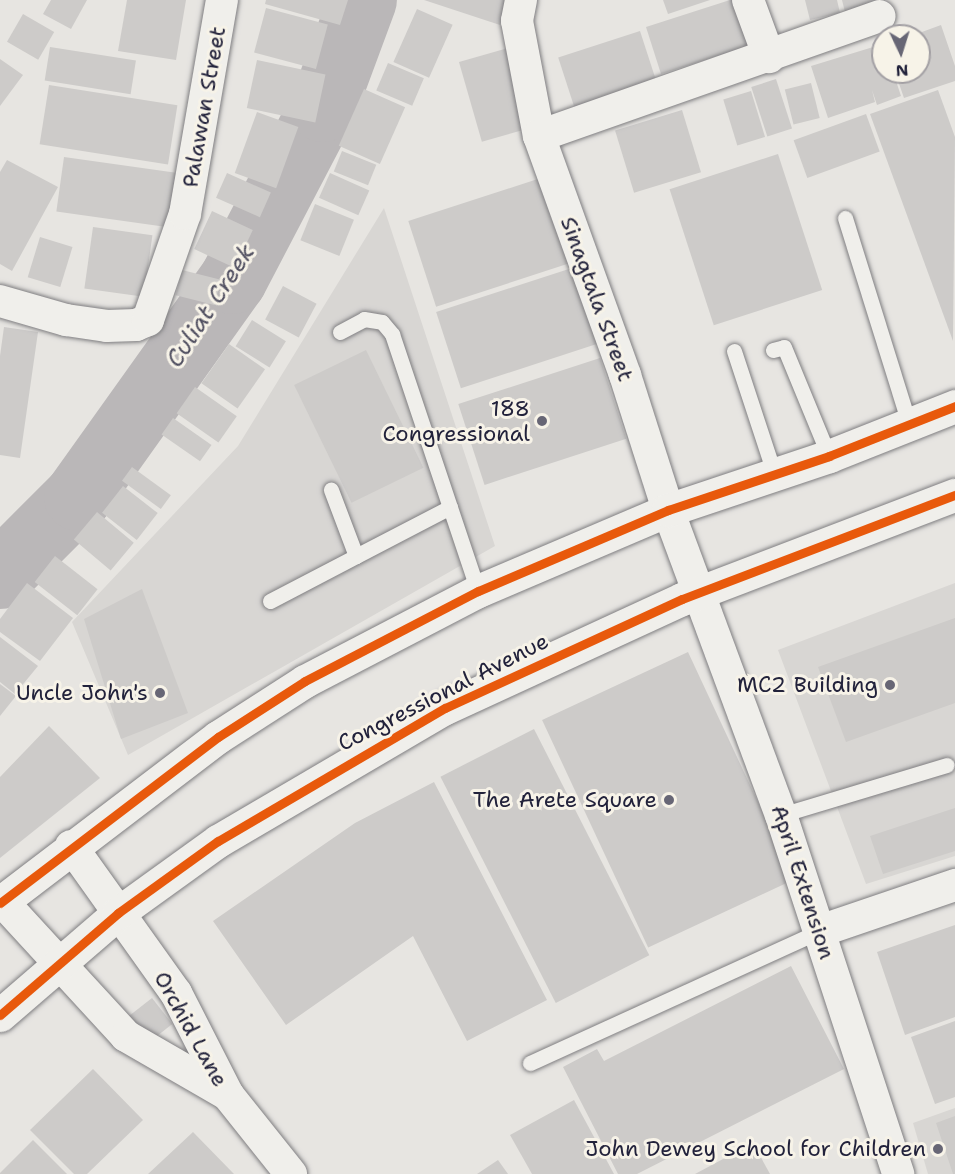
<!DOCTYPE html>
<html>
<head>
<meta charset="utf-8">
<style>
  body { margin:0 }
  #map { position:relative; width:955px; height:1174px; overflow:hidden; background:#e7e5e1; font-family:"Shantell Sans",sans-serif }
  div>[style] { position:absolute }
  .built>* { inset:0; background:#d8d6d3 }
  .river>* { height:68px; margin:-34px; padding:0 34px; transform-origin:34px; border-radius:34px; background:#bab7b8 }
  .building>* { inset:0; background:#cdcbc9; transform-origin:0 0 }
  .roads { filter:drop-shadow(0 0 2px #7f7e81) drop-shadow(0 0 2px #7f7e81) }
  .service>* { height:15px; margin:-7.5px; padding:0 7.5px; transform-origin:7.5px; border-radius:7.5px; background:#f0efeb }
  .minor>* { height:32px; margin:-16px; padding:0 16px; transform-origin:16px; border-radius:16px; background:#f0efeb }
  .secondary>* { height:33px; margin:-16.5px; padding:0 16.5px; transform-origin:16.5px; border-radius:16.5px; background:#f0efeb }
  .cycleway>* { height:9px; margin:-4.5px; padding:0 4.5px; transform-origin:4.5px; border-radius:4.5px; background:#e8590c }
  .dots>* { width:16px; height:16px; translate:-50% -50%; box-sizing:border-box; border:3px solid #f7f3e8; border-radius:50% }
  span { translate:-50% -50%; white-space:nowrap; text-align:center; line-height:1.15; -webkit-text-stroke:6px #f7f3e8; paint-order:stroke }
  .street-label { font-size:22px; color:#22223b }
  .poi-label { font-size:22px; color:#22223b }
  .right { translate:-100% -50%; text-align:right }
  .water-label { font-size:24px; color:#504f60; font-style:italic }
  .north { position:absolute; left:871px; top:24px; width:60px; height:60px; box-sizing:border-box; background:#f7f3e8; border:2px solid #a29fa3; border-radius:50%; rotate:176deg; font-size:16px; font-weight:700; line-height:24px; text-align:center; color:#22223b }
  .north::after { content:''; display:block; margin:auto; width:21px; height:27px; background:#676675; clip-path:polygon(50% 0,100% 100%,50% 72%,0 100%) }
</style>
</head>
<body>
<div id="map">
  <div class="built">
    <i style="clip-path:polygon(384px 208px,495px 546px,128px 755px,72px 622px,238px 446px)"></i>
    <i style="clip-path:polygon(955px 583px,955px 856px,866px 884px,778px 650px)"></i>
    <i style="clip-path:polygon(955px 1108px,955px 1174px,928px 1174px,913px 1123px)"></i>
  </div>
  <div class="river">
    <i style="left:0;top:575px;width:110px;rotate:-45deg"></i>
    <i style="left:78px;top:497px;width:267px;rotate:-54.5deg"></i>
    <i style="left:233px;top:280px;width:194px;rotate:-62.4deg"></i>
    <i style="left:323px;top:108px;width:115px;rotate:-69.7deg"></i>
  </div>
  <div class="building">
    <i style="clip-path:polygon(51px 0,87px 0,71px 29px,43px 14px)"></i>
    <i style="clip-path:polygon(127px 0,186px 0,176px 60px,118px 51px)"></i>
    <i style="clip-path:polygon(266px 0,348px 0,340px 25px,265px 4px)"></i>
    <i style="clip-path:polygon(424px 0,507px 0,500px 25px)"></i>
    <i style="clip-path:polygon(663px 0,710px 0,668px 14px)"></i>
    <i style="clip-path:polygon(730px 0,744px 0,758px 43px,661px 74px,646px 27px)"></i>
    <i style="clip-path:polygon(805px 0,837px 0,840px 13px,810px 20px)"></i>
    <i style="clip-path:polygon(842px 0,879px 0,880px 4px,845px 12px)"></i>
    <i style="left:266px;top:8px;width:64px;height:46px;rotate:15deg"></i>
    <i style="left:417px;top:9px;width:39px;height:58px;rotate:24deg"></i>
    <i style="left:23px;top:14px;width:36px;height:32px;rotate:30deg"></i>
    <i style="clip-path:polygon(941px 25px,955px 66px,955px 81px,904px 98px,895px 72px,919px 72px,919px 36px,911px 36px)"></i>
    <i style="left:640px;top:31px;width:52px;height:86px;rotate:72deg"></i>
    <i style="clip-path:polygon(883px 44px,883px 72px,893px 72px,901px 96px,877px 105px,872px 90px,875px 102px,828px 118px,811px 66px)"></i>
    <i style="left:50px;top:47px;width:87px;height:34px;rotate:9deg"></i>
    <i style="left:508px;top:48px;width:83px;height:51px;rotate:74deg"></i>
    <i style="clip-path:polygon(0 59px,23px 75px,0 106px)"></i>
    <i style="left:257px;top:60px;width:70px;height:49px;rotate:12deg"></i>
    <i style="left:388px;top:63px;width:39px;height:30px;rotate:23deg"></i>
    <i style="left:776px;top:79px;width:52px;height:26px;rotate:72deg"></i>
    <i style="left:811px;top:83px;width:36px;height:27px;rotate:76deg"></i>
    <i style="left:49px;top:85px;width:130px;height:60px;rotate:9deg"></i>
    <i style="left:364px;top:89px;width:45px;height:62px;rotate:24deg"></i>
    <i style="clip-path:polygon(938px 90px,955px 137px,953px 341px,870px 114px)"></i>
    <i style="left:751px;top:91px;width:48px;height:29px;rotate:73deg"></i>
    <i style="left:682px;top:110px;width:65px;height:70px;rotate:73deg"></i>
    <i style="left:257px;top:112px;width:44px;height:65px;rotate:20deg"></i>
    <i style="left:866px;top:114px;width:40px;height:77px;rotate:70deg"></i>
    <i style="left:342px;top:151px;width:37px;height:22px;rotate:22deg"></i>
    <i style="left:778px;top:154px;width:143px;height:114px;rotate:72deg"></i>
    <i style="left:64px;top:157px;width:113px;height:55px;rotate:8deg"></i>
    <i style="clip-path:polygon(7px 160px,58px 187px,12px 271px,0 264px,0 172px)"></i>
    <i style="left:227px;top:173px;width:48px;height:27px;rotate:24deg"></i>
    <i style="left:330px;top:173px;width:43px;height:27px;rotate:24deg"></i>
    <i style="left:550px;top:175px;width:90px;height:149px;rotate:72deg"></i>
    <i style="left:315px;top:204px;width:42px;height:39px;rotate:22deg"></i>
    <i style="left:212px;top:211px;width:45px;height:42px;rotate:25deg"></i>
    <i style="left:93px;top:227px;width:60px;height:62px;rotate:8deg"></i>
    <i style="left:40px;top:237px;width:34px;height:42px;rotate:17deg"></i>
    <i style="left:575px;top:267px;width:80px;height:146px;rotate:72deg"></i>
    <i style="left:182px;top:270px;width:40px;height:26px;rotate:14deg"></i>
    <i style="left:283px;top:286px;width:38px;height:38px;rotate:28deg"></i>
    <i style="left:252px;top:320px;width:40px;height:31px;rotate:32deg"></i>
    <i style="clip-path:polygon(4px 327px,38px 332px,20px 458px,0 455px,0 356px)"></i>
    <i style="left:229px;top:344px;width:44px;height:48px;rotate:35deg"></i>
    <i style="left:366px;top:350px;width:131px;height:80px;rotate:64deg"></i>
    <i style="left:600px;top:358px;width:85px;height:149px;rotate:72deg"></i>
    <i style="left:195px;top:387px;width:51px;height:32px;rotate:35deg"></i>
    <i style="left:173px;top:418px;width:47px;height:20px;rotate:35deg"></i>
    <i style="left:132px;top:467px;width:48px;height:17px;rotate:36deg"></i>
    <i style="left:123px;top:486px;width:44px;height:34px;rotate:38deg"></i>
    <i style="left:97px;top:512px;width:48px;height:36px;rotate:40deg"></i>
    <i style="left:55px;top:556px;width:54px;height:33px;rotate:38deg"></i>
    <i style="clip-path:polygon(27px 583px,73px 618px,40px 661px,0 632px,0 619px)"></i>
    <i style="clip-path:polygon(142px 589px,188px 713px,121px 739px,84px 619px)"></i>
    <i style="clip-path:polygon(955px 618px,955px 703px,846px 742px,818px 667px)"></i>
    <i style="clip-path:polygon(0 637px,38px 666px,15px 694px,0 682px)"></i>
    <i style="left:688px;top:652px;width:251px;height:161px;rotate:65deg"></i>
    <i style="clip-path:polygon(0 684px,16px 696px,0 716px)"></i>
    <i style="clip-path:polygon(49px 726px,100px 778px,0 858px,0 777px)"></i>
    <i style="left:534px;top:729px;width:254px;height:105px;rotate:63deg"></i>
    <i style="clip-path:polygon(434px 782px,547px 1000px,467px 1041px,413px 936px,286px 1025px,213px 921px,355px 823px)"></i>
    <i style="clip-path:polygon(955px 808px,955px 851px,883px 874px,870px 836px)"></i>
    <i style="clip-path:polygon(955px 925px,955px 1017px,905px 1035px,877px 952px)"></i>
    <i style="clip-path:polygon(791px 966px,844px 1069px,637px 1174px,618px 1174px,563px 1067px,597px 1049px,604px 1061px)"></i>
    <i style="left:152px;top:998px;width:33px;height:30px;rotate:52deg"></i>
    <i style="clip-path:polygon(955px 1021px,955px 1097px,935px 1104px,911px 1037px)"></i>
    <i style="clip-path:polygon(93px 1069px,143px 1120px,87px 1174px,74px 1174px,30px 1130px)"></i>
    <i style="clip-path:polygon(574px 1100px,614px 1174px,532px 1174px,510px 1135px)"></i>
    <i style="clip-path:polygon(955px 1116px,955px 1174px,953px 1174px,936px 1123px)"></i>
    <i style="clip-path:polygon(193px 1132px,234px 1174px,148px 1174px)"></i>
    <i style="clip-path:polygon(33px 1140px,67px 1174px,0 1174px,0 1173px)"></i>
    <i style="clip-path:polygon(753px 1143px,770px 1174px,695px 1174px)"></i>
    <i style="clip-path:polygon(498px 1160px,508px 1174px,477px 1174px)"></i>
  </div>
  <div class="roads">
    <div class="service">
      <i style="left:845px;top:218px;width:215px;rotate:72.7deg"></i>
      <i style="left:340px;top:332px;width:27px;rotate:-28deg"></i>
      <i style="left:364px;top:319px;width:18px;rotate:9deg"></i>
      <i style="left:382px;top:322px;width:16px;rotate:50deg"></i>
      <i style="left:392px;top:334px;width:271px;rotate:71.5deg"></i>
      <i style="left:773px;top:350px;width:11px;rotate:-15deg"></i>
      <i style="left:784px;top:347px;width:118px;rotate:67.6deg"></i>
      <i style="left:734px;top:351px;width:128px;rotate:71.8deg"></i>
      <i style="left:356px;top:556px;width:106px;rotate:-27.5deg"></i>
      <i style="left:270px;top:601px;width:97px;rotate:-27.6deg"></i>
      <i style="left:356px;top:556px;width:71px;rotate:-110.7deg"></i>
      <i style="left:781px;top:815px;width:173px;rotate:-16.8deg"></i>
      <i style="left:530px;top:1063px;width:319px;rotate:-24.5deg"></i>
    </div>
    <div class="minor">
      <i style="left:521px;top:0;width:21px;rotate:101deg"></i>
      <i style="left:517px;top:21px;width:117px;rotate:79.2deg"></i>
      <i style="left:539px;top:136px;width:254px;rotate:70.2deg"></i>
      <i style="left:625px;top:375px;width:142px;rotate:72.3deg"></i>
      <i style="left:668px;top:510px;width:325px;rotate:69.7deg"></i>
      <i style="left:781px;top:815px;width:378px;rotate:71.9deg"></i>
      <i style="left:748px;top:0;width:61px;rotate:69.8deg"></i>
      <i style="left:539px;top:136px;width:361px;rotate:-19.4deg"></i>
      <i style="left:0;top:301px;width:69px;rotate:16.1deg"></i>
      <i style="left:66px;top:320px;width:41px;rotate:8.3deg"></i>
      <i style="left:107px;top:326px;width:29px;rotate:-2deg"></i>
      <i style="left:136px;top:325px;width:13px;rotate:-23deg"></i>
      <i style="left:148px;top:320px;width:112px;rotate:-70.8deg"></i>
      <i style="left:185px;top:214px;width:217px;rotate:-80.2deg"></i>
      <i style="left:71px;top:846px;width:181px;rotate:54.5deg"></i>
      <i style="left:176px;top:993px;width:114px;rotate:63deg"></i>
      <i style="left:228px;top:1095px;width:101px;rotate:51.4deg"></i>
      <i style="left:2px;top:901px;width:183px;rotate:47.4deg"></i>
      <i style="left:126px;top:1036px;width:118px;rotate:30deg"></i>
      <i style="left:820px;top:931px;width:143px;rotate:-18.8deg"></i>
    </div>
    <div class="secondary">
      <i style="left:0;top:903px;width:274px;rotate:-37.3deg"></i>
      <i style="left:218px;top:737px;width:103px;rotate:-32.8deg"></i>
      <i style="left:305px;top:681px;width:195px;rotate:-27.5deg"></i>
      <i style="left:478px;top:591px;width:207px;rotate:-23.1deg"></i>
      <i style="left:668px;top:510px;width:170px;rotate:-18.5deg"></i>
      <i style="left:829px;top:456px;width:136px;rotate:-21.6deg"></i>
      <i style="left:0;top:1015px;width:156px;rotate:-40.8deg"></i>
      <i style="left:118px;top:913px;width:123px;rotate:-35.8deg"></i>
      <i style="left:218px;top:841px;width:263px;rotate:-30.4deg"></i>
      <i style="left:445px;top:708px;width:261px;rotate:-24.7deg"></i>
      <i style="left:682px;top:599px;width:292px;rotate:-20.9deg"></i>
    </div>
  </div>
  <div class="cycleway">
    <i style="left:0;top:903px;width:274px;rotate:-37.3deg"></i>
    <i style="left:218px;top:737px;width:103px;rotate:-32.8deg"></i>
    <i style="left:305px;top:681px;width:195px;rotate:-27.5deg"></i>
    <i style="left:478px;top:591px;width:207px;rotate:-23.1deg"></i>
    <i style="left:668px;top:510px;width:170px;rotate:-18.5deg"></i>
    <i style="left:829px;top:456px;width:136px;rotate:-21.6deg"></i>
    <i style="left:0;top:1015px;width:156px;rotate:-40.8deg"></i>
    <i style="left:118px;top:913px;width:123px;rotate:-35.8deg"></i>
    <i style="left:218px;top:841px;width:263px;rotate:-30.4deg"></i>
    <i style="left:445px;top:708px;width:261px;rotate:-24.7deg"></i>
    <i style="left:682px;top:599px;width:292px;rotate:-20.9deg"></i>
  </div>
  <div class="dots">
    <i style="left:542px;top:421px;background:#676675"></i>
    <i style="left:890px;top:685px;background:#676675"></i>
    <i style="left:160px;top:693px;background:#676675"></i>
    <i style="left:669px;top:800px;background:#676675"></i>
    <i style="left:938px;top:1149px;background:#676675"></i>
  </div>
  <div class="street-label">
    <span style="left:204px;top:107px;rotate:-80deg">Palawan Street</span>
    <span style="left:597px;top:299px;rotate:70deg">Sinagtala Street</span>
    <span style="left:443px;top:692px;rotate:-27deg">Congressional Avenue</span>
    <span style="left:803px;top:882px;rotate:72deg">April Extension</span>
    <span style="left:191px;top:1029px;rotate:61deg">Orchid Lane</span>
  </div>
  <div class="poi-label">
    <span class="right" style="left:530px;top:421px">188<br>Congressional</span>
    <span class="right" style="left:878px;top:685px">MC2 Building</span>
    <span class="right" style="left:148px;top:693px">Uncle John's</span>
    <span class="right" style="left:657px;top:800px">The Arete Square</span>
    <span class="right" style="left:926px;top:1149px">John Dewey School for Children</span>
  </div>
  <div class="water-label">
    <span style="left:211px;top:306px;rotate:-57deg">Culiat Creek</span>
  </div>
  <div class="north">N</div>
</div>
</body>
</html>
